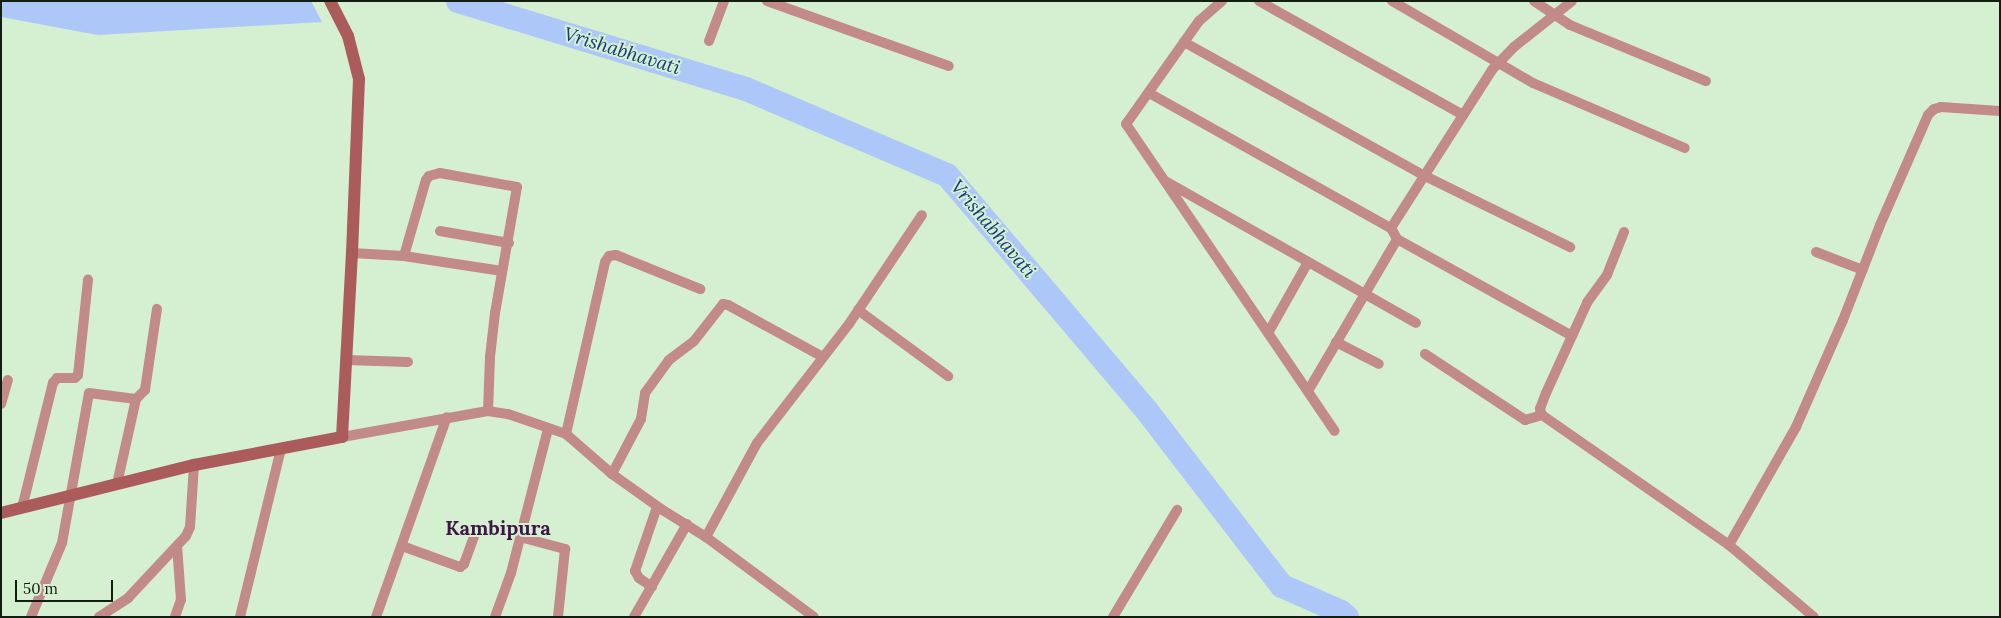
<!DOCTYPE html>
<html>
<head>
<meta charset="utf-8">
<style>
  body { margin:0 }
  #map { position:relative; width:2001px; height:618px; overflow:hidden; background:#d5f0d0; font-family:Lora,serif }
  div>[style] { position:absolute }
  .water>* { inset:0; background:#adc8f8 }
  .river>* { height:24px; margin:-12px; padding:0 12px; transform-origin:12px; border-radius:12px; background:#adc8f8 }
  .street>* { height:10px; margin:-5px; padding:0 5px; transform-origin:5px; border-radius:5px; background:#c28a88 }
  .secondary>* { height:12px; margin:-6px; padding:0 6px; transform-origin:6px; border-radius:6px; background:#ab5b5a }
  span { translate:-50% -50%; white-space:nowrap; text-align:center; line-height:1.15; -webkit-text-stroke:4px #d5f0d0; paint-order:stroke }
  .water-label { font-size:19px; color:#153a7e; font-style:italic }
  .quarter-label { font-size:20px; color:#401548; font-weight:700 }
  .frame { position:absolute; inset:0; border:2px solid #131d12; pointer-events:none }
  .scale { position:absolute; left:15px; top:580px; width:98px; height:22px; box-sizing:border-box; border:2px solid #131d12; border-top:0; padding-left:6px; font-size:15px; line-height:18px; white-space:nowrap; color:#131d12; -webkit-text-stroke:4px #d5f0d0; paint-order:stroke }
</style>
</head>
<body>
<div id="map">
  <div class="water">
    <i style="clip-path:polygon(1px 1px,311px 1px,322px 22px,98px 35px,1px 17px)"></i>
  </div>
  <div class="river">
    <i style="left:458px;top:1px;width:301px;rotate:17deg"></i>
    <i style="left:746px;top:89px;width:219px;rotate:23.2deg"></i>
    <i style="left:947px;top:175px;width:309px;rotate:49.7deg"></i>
    <i style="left:1147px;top:411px;width:221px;rotate:52.4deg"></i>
    <i style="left:1282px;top:586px;width:64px;rotate:23.8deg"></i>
    <i style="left:1341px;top:612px;width:8px;rotate:40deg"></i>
  </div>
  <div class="street">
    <i style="left:767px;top:1px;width:193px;rotate:19.7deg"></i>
    <i style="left:1222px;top:1px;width:30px;rotate:139deg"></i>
    <i style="left:1199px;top:21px;width:126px;rotate:125.3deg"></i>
    <i style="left:1126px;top:124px;width:371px;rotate:55.8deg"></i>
    <i style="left:1259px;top:1px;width:234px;rotate:29.2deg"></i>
    <i style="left:1392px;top:1px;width:163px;rotate:30.2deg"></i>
    <i style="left:1533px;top:83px;width:165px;rotate:23.2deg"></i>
    <i style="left:1534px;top:1px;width:43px;rotate:33.7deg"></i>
    <i style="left:1570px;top:25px;width:147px;rotate:22.4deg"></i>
    <i style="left:1572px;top:1px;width:74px;rotate:141.6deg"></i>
    <i style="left:1514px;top:47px;width:32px;rotate:134deg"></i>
    <i style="left:1492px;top:70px;width:188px;rotate:122.6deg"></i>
    <i style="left:1391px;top:228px;width:13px;rotate:61deg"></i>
    <i style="left:1397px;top:239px;width:200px;rotate:29deg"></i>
    <i style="left:709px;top:41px;width:43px;rotate:-69.4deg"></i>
    <i style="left:1184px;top:42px;width:274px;rotate:29.1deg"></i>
    <i style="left:1423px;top:175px;width:164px;rotate:26.1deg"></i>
    <i style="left:1149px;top:93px;width:277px;rotate:29.2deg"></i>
    <i style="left:1167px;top:182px;width:286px;rotate:29.5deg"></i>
    <i style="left:440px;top:231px;width:70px;rotate:9.9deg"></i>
    <i style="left:1624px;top:232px;width:46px;rotate:111.6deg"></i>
    <i style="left:1607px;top:275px;width:34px;rotate:126deg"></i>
    <i style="left:1587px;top:303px;width:99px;rotate:114.5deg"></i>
    <i style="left:1546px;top:393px;width:17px;rotate:111deg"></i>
    <i style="left:1540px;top:409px;width:6px;rotate:72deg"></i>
    <i style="left:1542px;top:415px;width:228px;rotate:34.8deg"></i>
    <i style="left:1729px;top:545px;width:111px;rotate:40.3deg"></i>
    <i style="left:1816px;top:252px;width:50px;rotate:21deg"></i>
    <i style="left:352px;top:253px;width:52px;rotate:3.3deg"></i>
    <i style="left:404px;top:256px;width:99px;rotate:8.7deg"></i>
    <i style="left:404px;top:256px;width:79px;rotate:-73.9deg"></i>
    <i style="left:426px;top:180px;width:5px;rotate:-53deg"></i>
    <i style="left:429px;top:176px;width:11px;rotate:-15deg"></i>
    <i style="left:440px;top:173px;width:78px;rotate:10.3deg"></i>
    <i style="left:517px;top:187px;width:128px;rotate:99.9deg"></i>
    <i style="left:495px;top:313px;width:44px;rotate:96.5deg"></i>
    <i style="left:490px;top:357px;width:54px;rotate:92.1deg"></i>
    <i style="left:858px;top:310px;width:112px;rotate:36.3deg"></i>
    <i style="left:1268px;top:333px;width:81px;rotate:-60.6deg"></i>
    <i style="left:1336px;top:342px;width:48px;rotate:27.1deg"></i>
    <i style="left:1425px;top:354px;width:120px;rotate:33.4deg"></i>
    <i style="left:1525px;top:420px;width:18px;rotate:-16deg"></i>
    <i style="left:346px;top:360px;width:62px;rotate:1.8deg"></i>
    <i style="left:1308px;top:391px;width:176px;rotate:-59.6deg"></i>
    <i style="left:136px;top:399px;width:13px;rotate:-45deg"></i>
    <i style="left:145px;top:390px;width:82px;rotate:-81.6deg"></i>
    <i style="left:1px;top:404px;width:25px;rotate:-74deg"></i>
    <i style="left:566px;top:434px;width:176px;rotate:-77.2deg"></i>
    <i style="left:605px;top:262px;width:7px;rotate:-56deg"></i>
    <i style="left:609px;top:256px;width:7px;rotate:-8deg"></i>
    <i style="left:616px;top:255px;width:91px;rotate:22deg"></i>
    <i style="left:342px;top:437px;width:148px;rotate:-10.1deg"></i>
    <i style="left:488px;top:411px;width:20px;rotate:9deg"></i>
    <i style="left:508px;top:414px;width:61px;rotate:19deg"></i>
    <i style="left:566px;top:434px;width:61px;rotate:41deg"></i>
    <i style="left:612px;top:474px;width:60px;rotate:35.5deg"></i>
    <i style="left:661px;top:509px;width:53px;rotate:31.9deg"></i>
    <i style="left:706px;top:537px;width:134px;rotate:36.5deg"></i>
    <i style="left:612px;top:474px;width:62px;rotate:-62.2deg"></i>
    <i style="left:641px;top:419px;width:26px;rotate:-81deg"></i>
    <i style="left:645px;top:393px;width:41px;rotate:-54deg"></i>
    <i style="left:669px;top:360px;width:31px;rotate:-37deg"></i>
    <i style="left:694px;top:341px;width:47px;rotate:-51.9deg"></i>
    <i style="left:723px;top:304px;width:5px;rotate:11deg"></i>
    <i style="left:728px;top:305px;width:108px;rotate:28.7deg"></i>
    <i style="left:22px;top:508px;width:129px;rotate:-76.1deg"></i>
    <i style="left:53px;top:383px;width:6px;rotate:-51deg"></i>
    <i style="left:57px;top:378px;width:18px"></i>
    <i style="left:75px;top:378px;width:4px;rotate:-45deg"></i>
    <i style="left:78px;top:375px;width:96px;rotate:-84deg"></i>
    <i style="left:520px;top:537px;width:47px;rotate:14.9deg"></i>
    <i style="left:565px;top:549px;width:68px;rotate:95.9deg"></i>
    <i style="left:706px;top:537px;width:107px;rotate:-61.5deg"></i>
    <i style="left:757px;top:443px;width:150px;rotate:-52.3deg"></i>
    <i style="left:849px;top:324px;width:131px;rotate:-56.2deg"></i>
    <i style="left:1729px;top:545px;width:136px;rotate:-60.4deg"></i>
    <i style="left:1796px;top:427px;width:117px;rotate:-66.3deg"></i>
    <i style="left:1843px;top:320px;width:102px;rotate:-68.7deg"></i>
    <i style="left:1880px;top:225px;width:120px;rotate:-66.4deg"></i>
    <i style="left:1928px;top:115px;width:8px;rotate:-45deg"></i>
    <i style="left:1934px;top:109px;width:7px;rotate:-16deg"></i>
    <i style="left:1941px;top:107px;width:59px;rotate:3.9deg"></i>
    <i style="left:402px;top:546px;width:62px;rotate:19.9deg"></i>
    <i style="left:460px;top:567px;width:5px;rotate:-37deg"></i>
    <i style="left:464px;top:564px;width:29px;rotate:-70deg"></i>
    <i style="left:652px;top:587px;width:16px;rotate:-145deg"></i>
    <i style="left:639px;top:578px;width:8px;rotate:-120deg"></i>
    <i style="left:635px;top:571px;width:68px;rotate:-71deg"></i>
    <i style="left:31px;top:617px;width:80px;rotate:-67.3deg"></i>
    <i style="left:62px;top:543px;width:152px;rotate:-79.8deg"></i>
    <i style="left:89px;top:393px;width:47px;rotate:7.3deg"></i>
    <i style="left:136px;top:399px;width:87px;rotate:102.6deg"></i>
    <i style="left:99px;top:617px;width:35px;rotate:-33deg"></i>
    <i style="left:128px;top:598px;width:85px;rotate:-46.9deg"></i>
    <i style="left:186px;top:536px;width:10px;rotate:-66deg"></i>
    <i style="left:190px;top:527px;width:62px;rotate:-86.3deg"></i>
    <i style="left:175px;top:617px;width:18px;rotate:-71deg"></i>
    <i style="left:181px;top:600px;width:54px;rotate:-94.2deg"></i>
    <i style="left:240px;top:617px;width:173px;rotate:-76.3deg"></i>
    <i style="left:376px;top:617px;width:212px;rotate:-70.5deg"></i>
    <i style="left:495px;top:617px;width:47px;rotate:-70deg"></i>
    <i style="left:511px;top:573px;width:149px;rotate:-75.6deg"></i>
    <i style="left:634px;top:617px;width:107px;rotate:-60.3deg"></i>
    <i style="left:1113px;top:617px;width:125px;rotate:-59.1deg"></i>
  </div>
  <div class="secondary">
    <i style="left:1px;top:513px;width:199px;rotate:-14deg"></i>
    <i style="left:194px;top:465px;width:151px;rotate:-10.7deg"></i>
    <i style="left:342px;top:437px;width:184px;rotate:-86.9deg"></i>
    <i style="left:352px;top:253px;width:174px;rotate:-87.7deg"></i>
    <i style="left:359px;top:79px;width:44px;rotate:-104.3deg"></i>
    <i style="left:348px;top:36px;width:39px;rotate:-117deg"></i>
  </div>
  <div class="water-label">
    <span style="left:622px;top:51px;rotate:17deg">Vrishabhavati</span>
    <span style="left:993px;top:229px;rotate:50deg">Vrishabhavati</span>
  </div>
  <div class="quarter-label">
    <span style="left:498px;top:527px">Kambipura</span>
  </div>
  <div class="frame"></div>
  <div class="scale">50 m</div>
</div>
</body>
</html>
